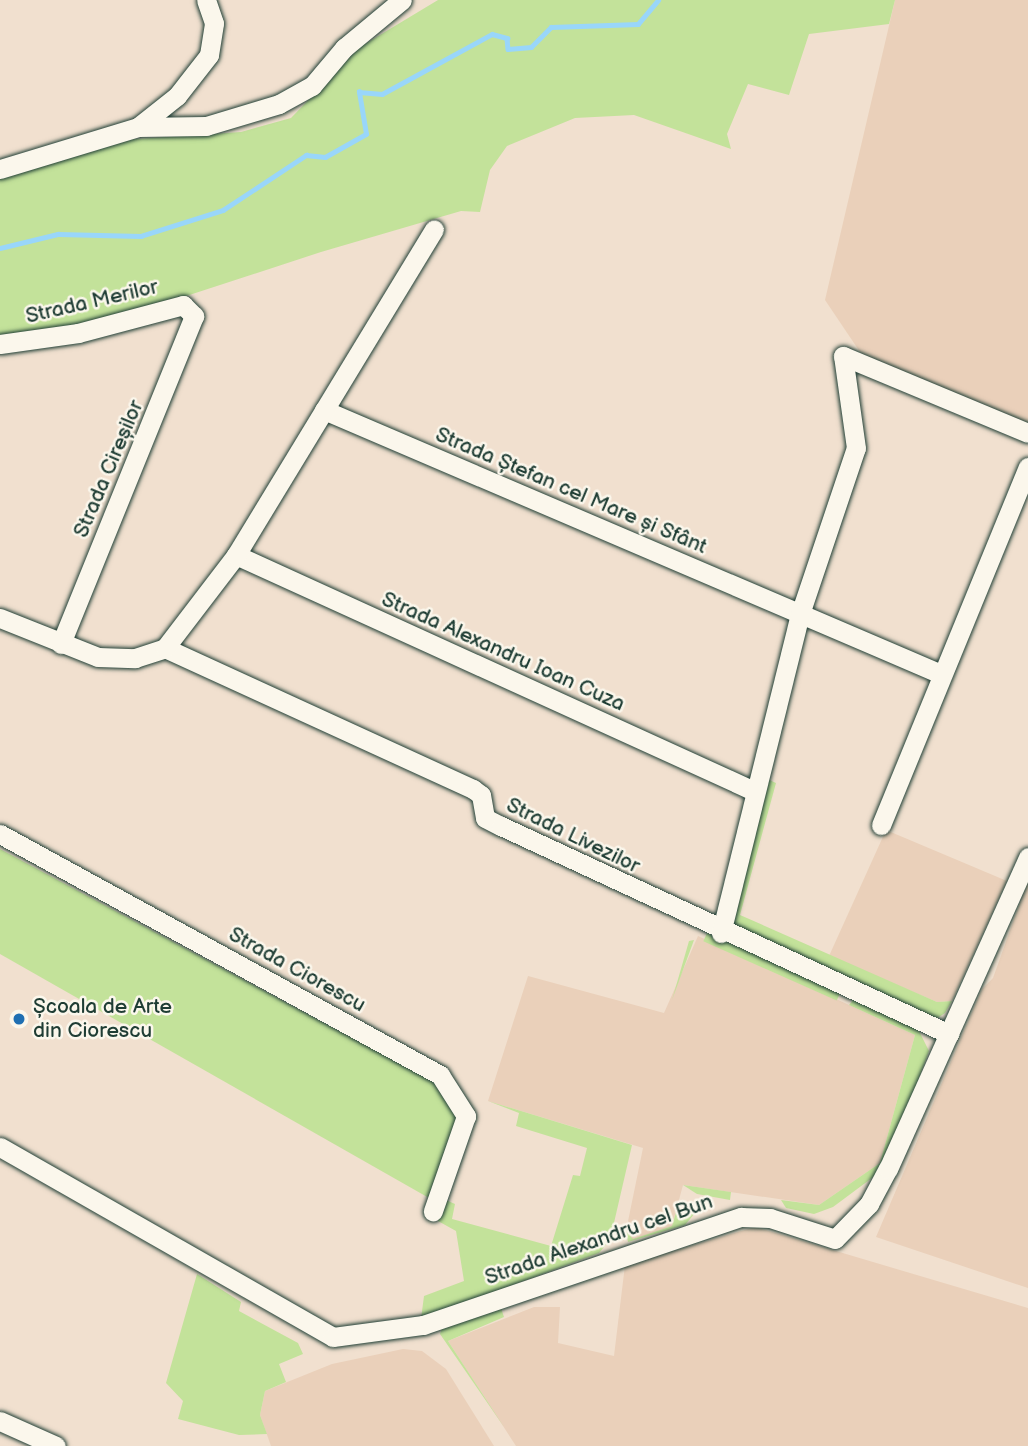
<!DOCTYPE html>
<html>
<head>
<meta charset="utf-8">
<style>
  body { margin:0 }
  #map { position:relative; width:1028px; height:1446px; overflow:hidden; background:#f1e0cf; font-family:"Balsamiq Sans",sans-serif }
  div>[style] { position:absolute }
  .built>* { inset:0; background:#ead0ba }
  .green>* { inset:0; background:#c3e29a; transform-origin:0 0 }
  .stream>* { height:4.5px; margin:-2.25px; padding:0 2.25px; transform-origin:2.25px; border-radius:2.25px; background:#99d6fa }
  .roads { filter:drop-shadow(0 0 2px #1f3d34) drop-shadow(0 0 2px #1f3d34) }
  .minor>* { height:19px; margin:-9.5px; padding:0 9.5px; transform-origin:9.5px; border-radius:9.5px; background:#fbf7ec }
  .dots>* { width:19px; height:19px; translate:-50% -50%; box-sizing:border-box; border:4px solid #fbf7ec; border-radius:50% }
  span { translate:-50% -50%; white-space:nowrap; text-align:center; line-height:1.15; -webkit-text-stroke:5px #fbf7ec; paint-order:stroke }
  .street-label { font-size:21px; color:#1f3d34 }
  .poi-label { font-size:21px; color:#1f3d34 }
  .left { translate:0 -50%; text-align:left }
</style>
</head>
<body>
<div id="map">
  <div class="built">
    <i style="clip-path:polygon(895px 0,1028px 0,1028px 426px,862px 355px,825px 300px)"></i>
    <i style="clip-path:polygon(886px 830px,1007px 881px,952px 1001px,937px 1002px,829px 956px)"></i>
    <i style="clip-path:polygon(1028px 880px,1028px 1288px,876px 1237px,982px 989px,993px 978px)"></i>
    <i style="clip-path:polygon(698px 936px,915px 1035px,880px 1163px,819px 1205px,683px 1185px,672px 1226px,633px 1240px,626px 1231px,643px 1148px,488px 1101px,528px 976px,664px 1013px)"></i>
    <i style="clip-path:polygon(755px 1227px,1028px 1308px,1028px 1446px,516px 1446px,448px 1341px,534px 1307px,560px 1307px,558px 1343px,614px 1356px,625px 1265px)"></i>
    <i style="clip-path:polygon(403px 1349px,422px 1351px,446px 1369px,494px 1446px,271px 1446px,260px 1415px,265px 1391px,332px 1364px)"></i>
  </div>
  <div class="green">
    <i style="clip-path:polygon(438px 0,895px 0,889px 24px,809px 34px,789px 95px,748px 84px,727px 134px,731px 149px,634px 115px,575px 118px,507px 146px,490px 170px,480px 212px,461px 211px,321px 252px,125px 316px,0 339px,0 177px,122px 140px,241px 132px,291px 118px,360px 47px)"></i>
    <i style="clip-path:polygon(763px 777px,776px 783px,740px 915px,937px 1002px,952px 1001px,945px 1013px,936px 1019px,741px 937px,732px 919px)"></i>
    <i style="clip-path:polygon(0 849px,445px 1088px,461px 1116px,429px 1198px,0 954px)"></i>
    <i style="left:707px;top:933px;width:146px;height:9px;rotate:24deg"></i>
    <i style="clip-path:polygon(694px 940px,672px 1000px,689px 941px)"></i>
    <i style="clip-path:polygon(854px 999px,916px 1025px,929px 1051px,890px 1157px,876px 1175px,833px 1207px,814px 1214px,786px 1208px,781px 1200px,819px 1205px,880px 1163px,915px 1035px,849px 1005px)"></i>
    <i style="clip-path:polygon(488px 1101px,632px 1145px,610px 1240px,599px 1253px,421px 1319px,424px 1296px,464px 1281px,456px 1231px,438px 1221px,446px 1200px,455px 1204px,452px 1219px,551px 1246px,573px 1175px,580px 1176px,587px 1148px,516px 1126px,519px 1113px)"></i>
    <i style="clip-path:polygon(683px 1185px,731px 1192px,730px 1200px,697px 1194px)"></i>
    <i style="clip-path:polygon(679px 1202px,695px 1213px,685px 1225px,628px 1242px,626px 1231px,633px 1239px,672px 1226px)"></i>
    <i style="clip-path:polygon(197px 1274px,241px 1302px,239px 1311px,298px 1343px,303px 1354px,279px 1364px,286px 1382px,265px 1391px,260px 1415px,267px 1434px,239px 1435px,178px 1419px,183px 1401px,166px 1383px)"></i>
    <i style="clip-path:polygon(500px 1305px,504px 1317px,448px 1341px,504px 1427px,440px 1334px,443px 1325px)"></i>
  </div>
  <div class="stream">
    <i style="left:0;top:248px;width:60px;rotate:-13.6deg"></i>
    <i style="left:58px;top:234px;width:83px;rotate:1.4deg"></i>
    <i style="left:141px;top:236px;width:86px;rotate:-17.6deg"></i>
    <i style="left:223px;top:210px;width:100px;rotate:-33.5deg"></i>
    <i style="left:306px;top:155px;width:19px;rotate:6deg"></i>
    <i style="left:325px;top:157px;width:47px;rotate:-29.3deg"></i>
    <i style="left:366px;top:134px;width:43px;rotate:-99.5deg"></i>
    <i style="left:359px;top:92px;width:23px;rotate:5deg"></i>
    <i style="left:382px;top:94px;width:125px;rotate:-28.6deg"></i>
    <i style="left:492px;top:34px;width:16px;rotate:15deg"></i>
    <i style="left:507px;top:38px;width:11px;rotate:85deg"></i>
    <i style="left:508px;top:49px;width:23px;rotate:-5deg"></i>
    <i style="left:531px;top:47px;width:28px;rotate:-45deg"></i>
    <i style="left:551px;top:27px;width:87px;rotate:-2deg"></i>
    <i style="left:638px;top:24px;width:31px;rotate:-50deg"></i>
  </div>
  <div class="roads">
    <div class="minor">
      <i style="left:138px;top:127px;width:50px;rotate:-38.5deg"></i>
      <i style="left:177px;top:96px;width:52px;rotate:-52deg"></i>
      <i style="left:209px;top:55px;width:32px;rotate:-81deg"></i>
      <i style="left:214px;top:23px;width:24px;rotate:-109deg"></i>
      <i style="left:0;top:169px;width:144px;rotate:-16.9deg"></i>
      <i style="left:138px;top:127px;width:68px;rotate:-0.8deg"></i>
      <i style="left:206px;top:126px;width:76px;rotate:-16.8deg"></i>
      <i style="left:279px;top:104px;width:38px;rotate:-29deg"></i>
      <i style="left:312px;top:86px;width:50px;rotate:-49.9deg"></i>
      <i style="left:344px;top:48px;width:75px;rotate:-39.6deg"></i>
      <i style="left:0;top:344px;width:79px;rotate:-8deg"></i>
      <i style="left:78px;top:333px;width:109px;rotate:-14.9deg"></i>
      <i style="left:183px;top:305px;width:16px;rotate:45deg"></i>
      <i style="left:194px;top:316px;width:354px;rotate:112.1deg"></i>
      <i style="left:843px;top:356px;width:200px;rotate:22.6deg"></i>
      <i style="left:324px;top:410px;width:671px;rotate:23.16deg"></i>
      <i style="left:236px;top:555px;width:567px;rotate:24.49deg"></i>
      <i style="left:0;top:618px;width:105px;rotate:21.7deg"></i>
      <i style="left:98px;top:657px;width:37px;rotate:2deg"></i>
      <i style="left:135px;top:658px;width:32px;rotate:-18deg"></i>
      <i style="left:165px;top:648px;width:339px;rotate:24.6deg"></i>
      <i style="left:473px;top:789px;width:10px;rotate:37deg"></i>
      <i style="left:481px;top:795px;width:23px;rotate:80deg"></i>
      <i style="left:485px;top:818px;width:18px;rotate:27deg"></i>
      <i style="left:501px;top:826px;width:494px;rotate:24.9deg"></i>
      <i style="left:165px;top:648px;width:117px;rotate:-52.6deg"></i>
      <i style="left:236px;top:555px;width:381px;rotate:-58.7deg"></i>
      <i style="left:881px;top:825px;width:387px;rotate:-67.7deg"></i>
      <i style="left:0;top:834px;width:502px;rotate:28.71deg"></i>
      <i style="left:440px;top:1075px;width:49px;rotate:57.6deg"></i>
      <i style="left:466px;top:1116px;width:101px;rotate:109.2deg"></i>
      <i style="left:721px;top:933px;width:329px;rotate:-76.1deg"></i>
      <i style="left:800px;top:614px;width:175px;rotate:-71.4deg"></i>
      <i style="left:856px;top:448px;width:93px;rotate:-98deg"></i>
      <i style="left:0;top:1147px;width:383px;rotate:29.7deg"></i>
      <i style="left:333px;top:1337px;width:91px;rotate:-7.6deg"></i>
      <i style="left:423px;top:1325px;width:336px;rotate:-18.8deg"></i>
      <i style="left:741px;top:1217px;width:29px;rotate:2deg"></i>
      <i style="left:770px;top:1218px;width:68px;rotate:17.9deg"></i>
      <i style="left:835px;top:1239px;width:49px;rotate:-45.8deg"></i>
      <i style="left:869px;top:1204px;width:40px;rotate:-62deg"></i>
      <i style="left:888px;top:1169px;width:342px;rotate:-65.8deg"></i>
      <i style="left:0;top:1421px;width:61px;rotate:24.1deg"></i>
    </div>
  </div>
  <div class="dots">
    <i style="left:19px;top:1019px;background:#1f6fb2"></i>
  </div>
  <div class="street-label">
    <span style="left:92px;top:302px;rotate:-13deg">Strada Merilor</span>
    <span style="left:109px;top:469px;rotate:-67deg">Strada Cireșilor</span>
    <span style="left:571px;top:491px;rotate:23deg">Strada Ștefan cel Mare și Sfânt</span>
    <span style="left:503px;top:652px;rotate:24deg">Strada Alexandru Ioan Cuza</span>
    <span style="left:573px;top:836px;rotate:26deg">Strada Livezilor</span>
    <span style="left:297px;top:970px;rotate:29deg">Strada Ciorescu</span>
    <span style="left:599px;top:1240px;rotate:-19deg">Strada Alexandru cel Bun</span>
  </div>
  <div class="poi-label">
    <span class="left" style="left:33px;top:1019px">Școala de Arte<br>din Ciorescu</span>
  </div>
</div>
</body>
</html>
